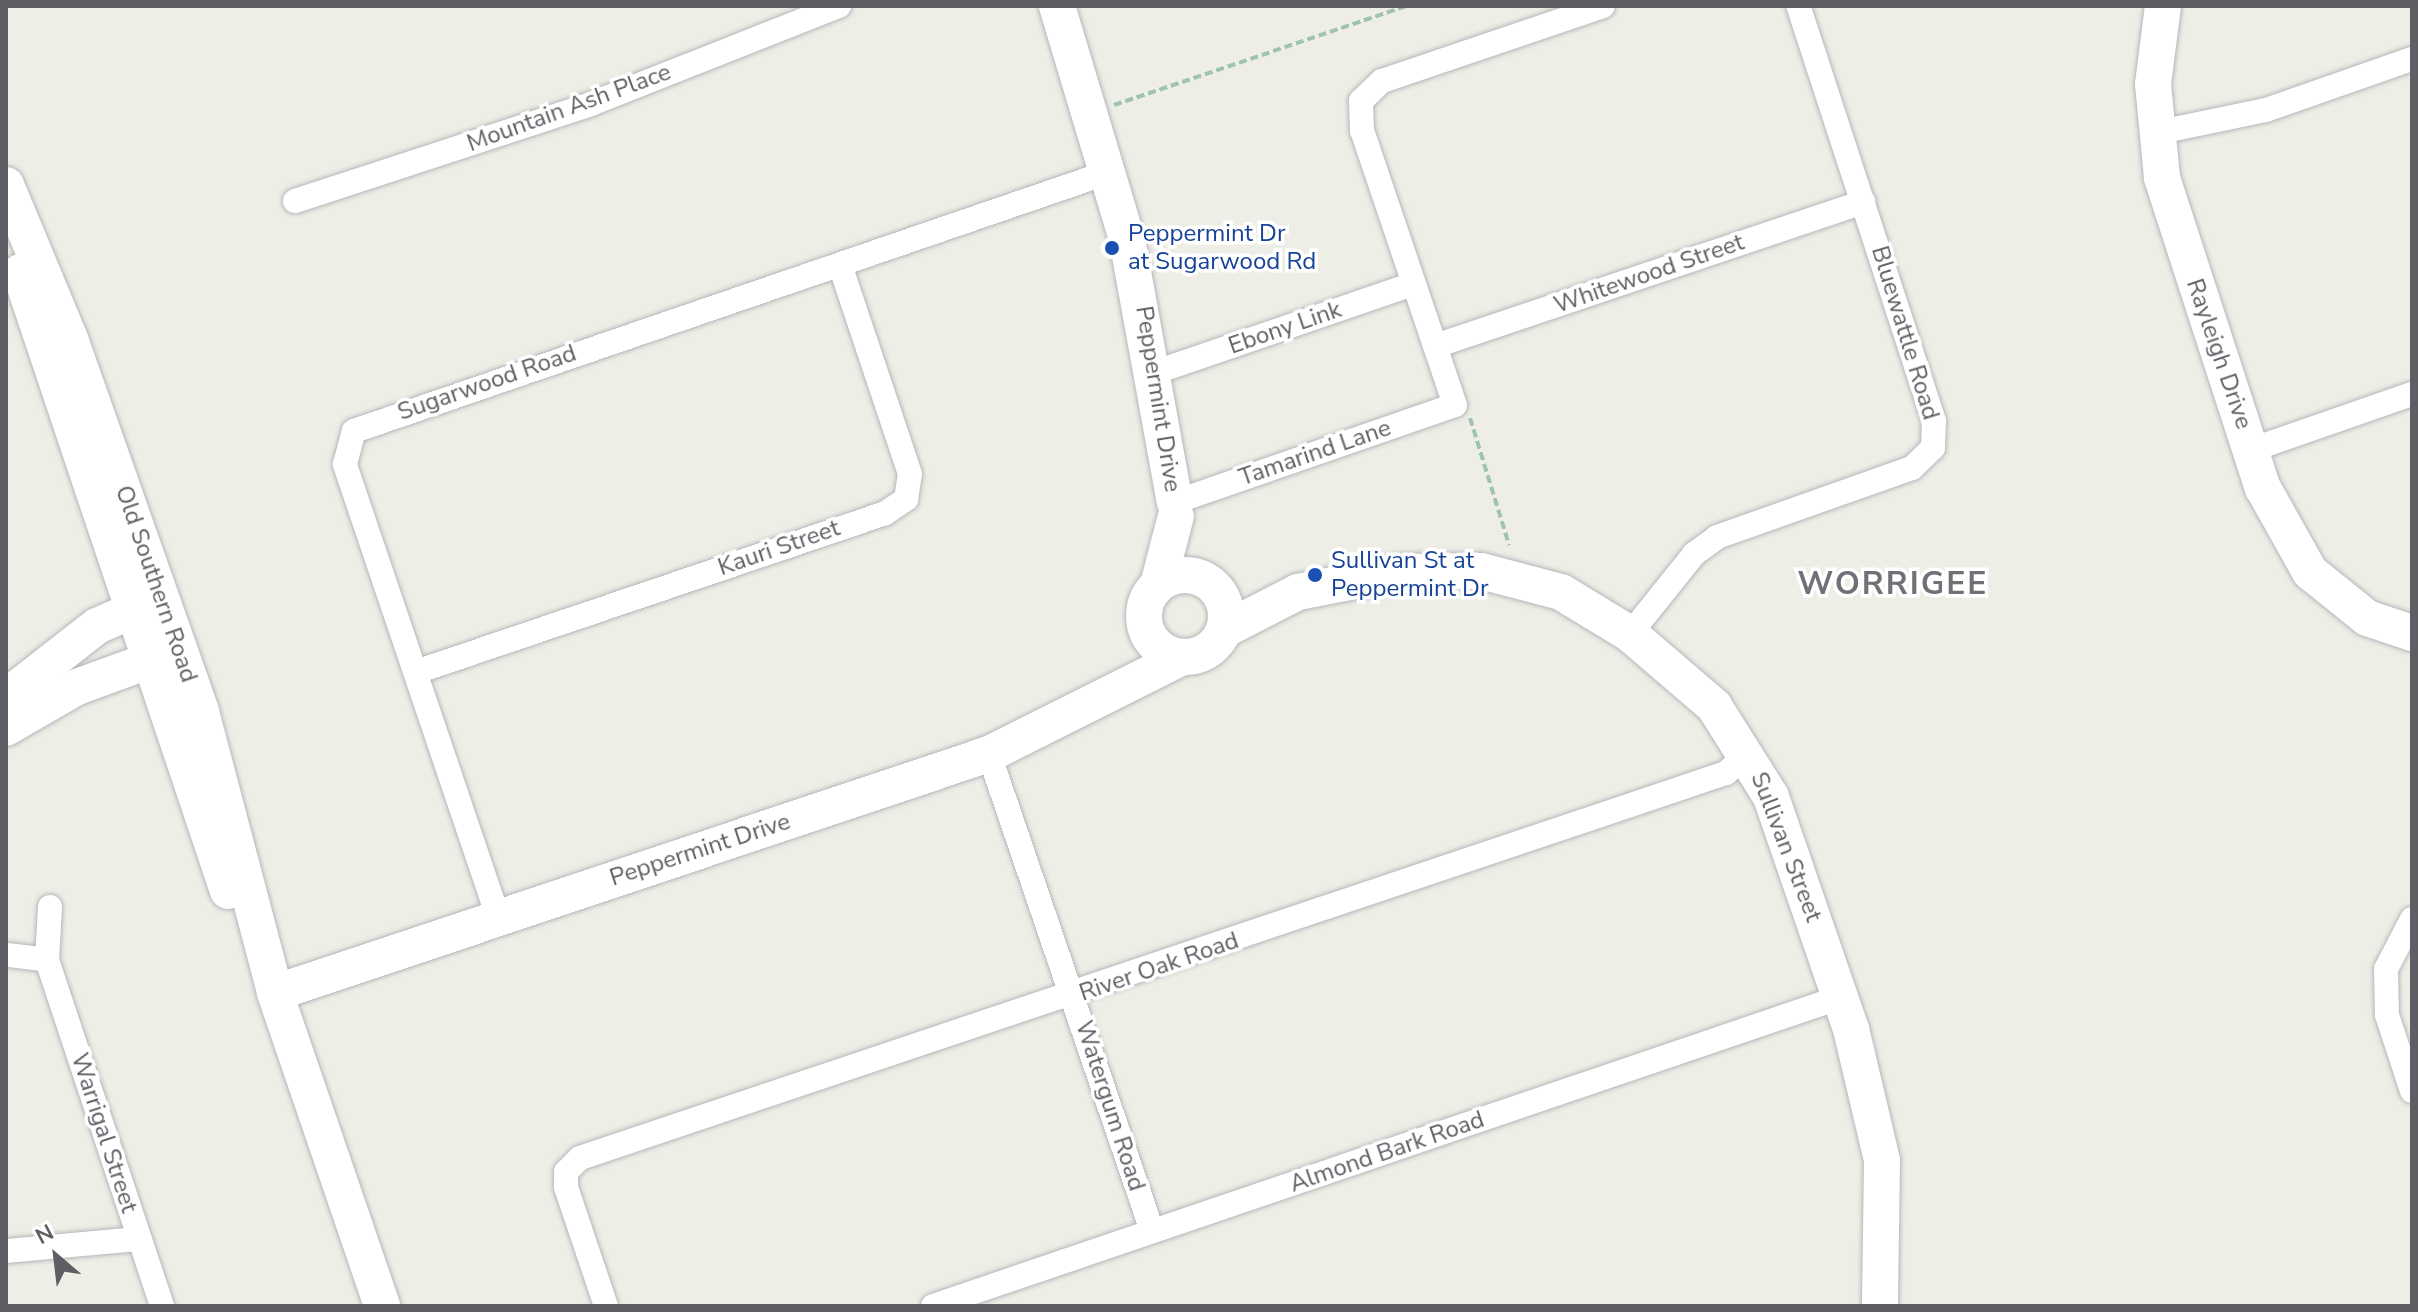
<!DOCTYPE html>
<html>
<head>
<meta charset="utf-8">
<style>
  body { margin:0 }
  #map { position:relative; width:2418px; height:1312px; overflow:hidden; background:#eeeee6; font-family:"Nunito Sans",sans-serif }
  div>[style] { position:absolute }
  .path>* { height:4px; margin-top:-2px; transform-origin:0; background:repeating-linear-gradient(90deg,#9fc3b3 0 8px,transparent 0 12px) }
  .roads { filter:drop-shadow(0 0 2px #b6b6bb) drop-shadow(0 0 2px #b6b6bb) }
  .street>* { height:24px; margin:-12px; padding:0 12px; transform-origin:12px; border-radius:12px; background:#fff }
  .secondary>* { height:36px; margin:-18px; padding:0 18px; transform-origin:18px; border-radius:18px; background:#fff }
  .secondary>.ring { margin:-18px; padding:0; box-sizing:content-box; background:none; border:36px solid #fff; border-radius:50% }
  .dots>* { width:22px; height:22px; translate:-50% -50%; box-sizing:border-box; border:4px solid #fff; border-radius:50% }
  span { translate:-50% -50%; white-space:nowrap; text-align:center; line-height:1.15; -webkit-text-stroke:7px #fff; paint-order:stroke }
  .street-label { font-size:24px; color:#5e5f65 }
  .transit-label { font-size:24px; color:#164399 }
  .left { translate:0 -50%; text-align:left }
  .district-label { font-size:32px; color:#6f7177; font-weight:700; letter-spacing:2px }
  .frame { position:absolute; inset:0; border:8px solid #5e5f65; pointer-events:none }
  .north { position:absolute; left:16px; top:1216px; width:80px; height:80px; -webkit-text-stroke:6px #fff; paint-order:stroke; rotate:332deg; font-size:22px; font-weight:700; line-height:32px; text-align:center; color:#5e5f65 }
  .north::after { content:''; display:block; margin:auto; width:28px; height:36px; background:#5e5f65; clip-path:polygon(50% 0,100% 100%,50% 72%,0 100%) }
</style>
</head>
<body>
<div id="map">
  <div class="path">
    <i style="left:1114px;top:105px;width:309px;rotate:-18.7deg"></i>
    <i style="left:1470px;top:418px;width:133px;rotate:72.9deg"></i>
  </div>
  <div class="roads">
    <div class="street">
      <i style="left:2155px;top:133px;width:113px;rotate:-11.7deg"></i>
      <i style="left:2266px;top:110px;width:155px;rotate:-19.3deg"></i>
      <i style="left:295px;top:201px;width:311px;rotate:-18.1deg"></i>
      <i style="left:591px;top:104px;width:267px;rotate:-21.6deg"></i>
      <i style="left:1435px;top:346px;width:452px;rotate:-18.6deg"></i>
      <i style="left:1156px;top:372px;width:272px;rotate:-18.9deg"></i>
      <i style="left:2251px;top:450px;width:170px;rotate:-19.2deg"></i>
      <i style="left:1176px;top:516px;width:14px;rotate:-94deg"></i>
      <i style="left:1175px;top:502px;width:296px;rotate:-19.1deg"></i>
      <i style="left:1455px;top:405px;width:289px;rotate:-108.7deg"></i>
      <i style="left:1362px;top:131px;width:30px;rotate:-92deg"></i>
      <i style="left:1361px;top:101px;width:29px;rotate:-44deg"></i>
      <i style="left:1382px;top:81px;width:233px;rotate:-18.7deg"></i>
      <i style="left:1630px;top:634px;width:102px;rotate:-51.3deg"></i>
      <i style="left:1694px;top:554px;width:29px;rotate:-36deg"></i>
      <i style="left:1717px;top:537px;width:207px;rotate:-19.5deg"></i>
      <i style="left:1912px;top:468px;width:29px;rotate:-44deg"></i>
      <i style="left:1933px;top:448px;width:27px;rotate:-88deg"></i>
      <i style="left:1934px;top:421px;width:437px;rotate:-108.1deg"></i>
      <i style="left:416px;top:672px;width:494px;rotate:-18.7deg"></i>
      <i style="left:884px;top:514px;width:27px;rotate:-34deg"></i>
      <i style="left:906px;top:499px;width:25px;rotate:-81deg"></i>
      <i style="left:910px;top:474px;width:220px;rotate:-108.5deg"></i>
      <i style="left:989px;top:754px;width:504px;rotate:71.13deg"></i>
      <i style="left:50px;top:907px;width:53px;rotate:93.2deg"></i>
      <i style="left:47px;top:960px;width:365px;rotate:71.6deg"></i>
      <i style="left:498px;top:917px;width:478px;rotate:-108.7deg"></i>
      <i style="left:345px;top:464px;width:34px;rotate:-75deg"></i>
      <i style="left:354px;top:431px;width:798px;rotate:-18.93deg"></i>
      <i style="left:2412px;top:919px;width:56px;rotate:117.5deg"></i>
      <i style="left:2386px;top:969px;width:46px;rotate:88.8deg"></i>
      <i style="left:2387px;top:1015px;width:80px;rotate:71.8deg"></i>
      <i style="left:9px;top:955px;width:38px;rotate:7deg"></i>
      <i style="left:6px;top:1251px;width:134px;rotate:-5.2deg"></i>
      <i style="left:606px;top:1306px;width:126px;rotate:-108.6deg"></i>
      <i style="left:566px;top:1187px;width:15px;rotate:-90deg"></i>
      <i style="left:566px;top:1172px;width:20px;rotate:-45deg"></i>
      <i style="left:580px;top:1158px;width:1209px;rotate:-18.57deg"></i>
      <i style="left:1726px;top:773px;width:30px;rotate:-42deg"></i>
      <i style="left:933px;top:1306px;width:959px;rotate:-18.79deg"></i>
    </div>
    <div class="secondary">
      <i style="left:1057px;top:6px;width:243px;rotate:73.3deg"></i>
      <i style="left:1127px;top:239px;width:267px;rotate:79.7deg"></i>
      <i style="left:2163px;top:6px;width:79px;rotate:97.3deg"></i>
      <i style="left:2153px;top:84px;width:94px;rotate:84.5deg"></i>
      <i style="left:2162px;top:178px;width:326px;rotate:72deg"></i>
      <i style="left:2263px;top:488px;width:96px;rotate:60.8deg"></i>
      <i style="left:2310px;top:572px;width:73px;rotate:38.9deg"></i>
      <i style="left:2367px;top:618px;width:47px;rotate:18.4deg"></i>
      <i style="left:6px;top:185px;width:167px;rotate:67.4deg"></i>
      <i style="left:70px;top:339px;width:395px;rotate:70.6deg"></i>
      <i style="left:201px;top:712px;width:291px;rotate:75.2deg"></i>
      <i style="left:275px;top:993px;width:331px;rotate:71.1deg"></i>
      <i style="left:20px;top:272px;width:653px;rotate:71.43deg"></i>
      <i class="ring" style="left:1144px;top:575px;width:46px;height:46px"></i>
      <i style="left:1158px;top:585px;width:71px;rotate:-75.4deg"></i>
      <i style="left:1224px;top:630px;width:83px;rotate:-27.2deg"></i>
      <i style="left:1298px;top:592px;width:104px;rotate:-11.1deg"></i>
      <i style="left:1400px;top:572px;width:81px;rotate:-0.7deg"></i>
      <i style="left:1481px;top:571px;width:83px;rotate:14.7deg"></i>
      <i style="left:1561px;top:592px;width:81px;rotate:31.3deg"></i>
      <i style="left:1630px;top:634px;width:111px;rotate:40.6deg"></i>
      <i style="left:1714px;top:706px;width:107px;rotate:57.9deg"></i>
      <i style="left:1771px;top:797px;width:245px;rotate:71deg"></i>
      <i style="left:1851px;top:1029px;width:135px;rotate:76.7deg"></i>
      <i style="left:1882px;top:1160px;width:146px;rotate:90.8deg"></i>
      <i style="left:6px;top:697px;width:115px;rotate:-38deg"></i>
      <i style="left:97px;top:626px;width:43px;rotate:-23.6deg"></i>
      <i style="left:136px;top:609px;width:21px;rotate:8deg"></i>
      <i style="left:6px;top:728px;width:82px;rotate:-30deg"></i>
      <i style="left:77px;top:687px;width:81px;rotate:-20.2deg"></i>
      <i style="left:153px;top:659px;width:22px;rotate:-74deg"></i>
      <i style="left:275px;top:993px;width:753px;rotate:-18.51deg"></i>
      <i style="left:989px;top:754px;width:217px;rotate:-26.6deg"></i>
    </div>
  </div>
  <div class="dots">
    <i style="left:1112px;top:248px;background:#1a4fb4"></i>
    <i style="left:1315px;top:575px;background:#1a4fb4"></i>
  </div>
  <div class="street-label">
    <span style="left:569px;top:108px;rotate:-20deg">Mountain Ash Place</span>
    <span style="left:1649px;top:274px;rotate:-19deg">Whitewood Street</span>
    <span style="left:1285px;top:328px;rotate:-19deg">Ebony Link</span>
    <span style="left:1905px;top:333px;rotate:73deg">Bluewattle Road</span>
    <span style="left:2219px;top:354px;rotate:71deg">Rayleigh Drive</span>
    <span style="left:487px;top:383px;rotate:-19deg">Sugarwood Road</span>
    <span style="left:1158px;top:399px;rotate:81deg">Peppermint Drive</span>
    <span style="left:1315px;top:453px;rotate:-19deg">Tamarind Lane</span>
    <span style="left:779px;top:548px;rotate:-19deg">Kauri Street</span>
    <span style="left:156px;top:584px;rotate:71deg">Old Southern Road</span>
    <span style="left:1786px;top:847px;rotate:69deg">Sullivan Street</span>
    <span style="left:700px;top:850px;rotate:-18deg">Peppermint Drive</span>
    <span style="left:1159px;top:967px;rotate:-19deg">River Oak Road</span>
    <span style="left:1110px;top:1106px;rotate:72deg">Watergum Road</span>
    <span style="left:104px;top:1133px;rotate:72deg">Warrigal Street</span>
    <span style="left:1387px;top:1152px;rotate:-19deg">Almond Bark Road</span>
  </div>
  <div class="transit-label">
    <span class="left" style="left:1128px;top:248px">Peppermint Dr<br>at Sugarwood Rd</span>
    <span class="left" style="left:1331px;top:575px">Sullivan St at<br>Peppermint Dr</span>
  </div>
  <div class="district-label">
    <span style="left:1893px;top:584px">WORRIGEE</span>
  </div>
  <div class="frame"></div>
  <div class="north">N</div>
</div>
</body>
</html>
